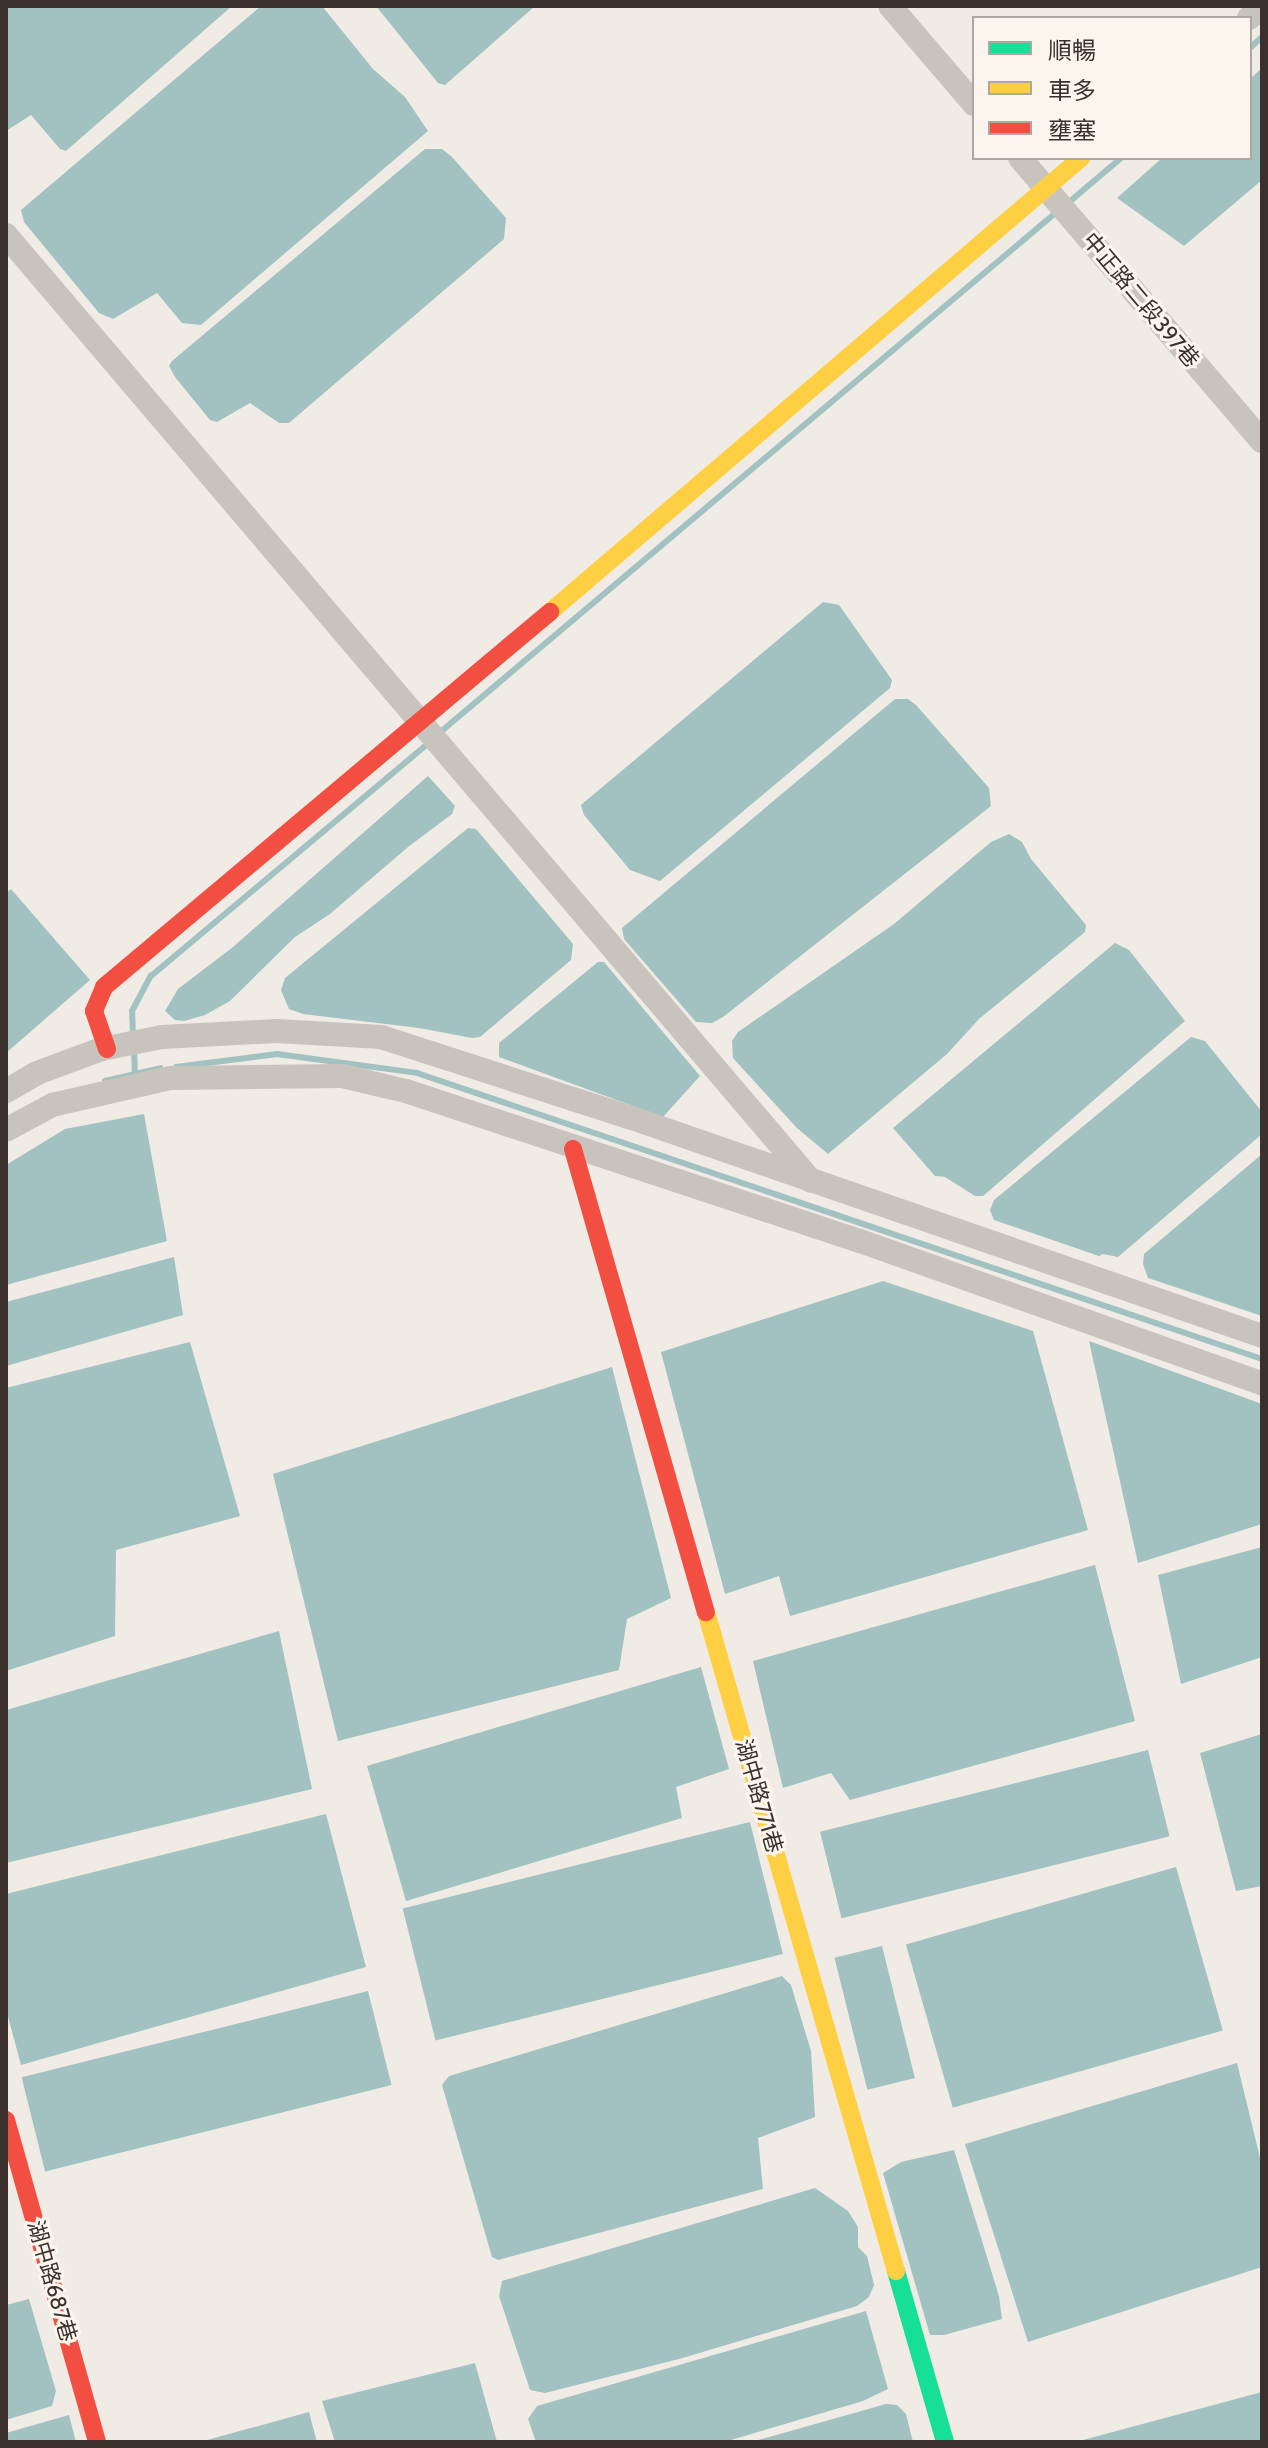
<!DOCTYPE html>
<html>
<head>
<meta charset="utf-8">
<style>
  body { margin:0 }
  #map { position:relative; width:1268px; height:2448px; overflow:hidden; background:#f0ebe5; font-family:Cabin,"Noto Sans TC",sans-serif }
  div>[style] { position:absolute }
  .water>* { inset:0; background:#a1c2c1; transform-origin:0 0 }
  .stream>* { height:6px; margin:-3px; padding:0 3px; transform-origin:3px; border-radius:3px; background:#a1c2c1 }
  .street>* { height:24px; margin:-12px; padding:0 12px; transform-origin:12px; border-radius:12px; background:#c9c3be }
  .fast>* { height:18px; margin:-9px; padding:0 9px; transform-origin:9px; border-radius:9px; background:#16e098 }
  .slow>* { height:18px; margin:-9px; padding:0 9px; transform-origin:9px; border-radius:9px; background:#ffcf43 }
  .jam>* { height:18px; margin:-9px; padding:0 9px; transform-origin:9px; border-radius:9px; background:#f24e42 }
  span { translate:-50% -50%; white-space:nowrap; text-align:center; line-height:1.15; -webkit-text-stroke:6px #fbf5ee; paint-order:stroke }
  .street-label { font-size:22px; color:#3b302b }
  .frame { position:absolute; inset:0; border:8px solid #3b302b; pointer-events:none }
  .legend { position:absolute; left:972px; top:16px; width:280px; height:144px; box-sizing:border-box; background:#fbf5ee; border:2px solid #aea6a0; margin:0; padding:10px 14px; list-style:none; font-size:24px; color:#3b302b }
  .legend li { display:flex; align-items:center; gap:16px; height:40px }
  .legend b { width:40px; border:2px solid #aea6a0 }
</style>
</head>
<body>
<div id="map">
  <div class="water">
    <i style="clip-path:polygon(6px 6px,232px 6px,66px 151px,60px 149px,31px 115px,6px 131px)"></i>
    <i style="clip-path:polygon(261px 6px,322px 6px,373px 69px,405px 97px,428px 131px,201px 325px,182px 323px,157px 293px,113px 319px,99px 313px,24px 222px,21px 210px)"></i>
    <i style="clip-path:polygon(376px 6px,535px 6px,445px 85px,438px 83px)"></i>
    <i style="clip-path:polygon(1262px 68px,1262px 180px,1184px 246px,1117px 198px,1162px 158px,1250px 158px,1250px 79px)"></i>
    <i style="clip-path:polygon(425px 149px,442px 149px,452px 157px,506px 218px,504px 239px,289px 423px,279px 423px,250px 403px,217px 422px,210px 420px,175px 377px,169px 366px,172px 361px)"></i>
    <i style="clip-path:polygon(823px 602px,839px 605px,892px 680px,890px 688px,660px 881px,630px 870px,584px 815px,581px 805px)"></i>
    <i style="clip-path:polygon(895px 699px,908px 699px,916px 705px,989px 788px,991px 806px,723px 1017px,712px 1023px,696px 1022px,624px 939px,622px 928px)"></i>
    <i style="clip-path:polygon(428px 776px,455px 806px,452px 814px,408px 847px,330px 914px,295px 937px,230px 1001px,205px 1015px,184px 1021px,175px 1020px,165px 1011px,178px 989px,233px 947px)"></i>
    <i style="clip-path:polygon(468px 828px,476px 829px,573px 944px,571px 960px,480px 1037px,472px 1038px,419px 1028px,303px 1014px,289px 1009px,281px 990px,285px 978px)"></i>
    <i style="clip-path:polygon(1009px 834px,1022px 842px,1031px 859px,1086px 925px,1085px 932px,979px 1019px,947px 1054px,828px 1154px,797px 1128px,733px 1058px,732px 1041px,738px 1032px,894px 924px,991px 842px)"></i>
    <i style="clip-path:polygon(11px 889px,90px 980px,6px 1053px,6px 893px)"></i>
    <i style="clip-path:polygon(1115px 943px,1129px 950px,1185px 1021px,983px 1196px,975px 1196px,945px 1177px,935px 1176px,893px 1128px)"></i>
    <i style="clip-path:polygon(598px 962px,604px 962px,700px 1076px,663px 1117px,499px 1057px,499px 1043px)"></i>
    <i style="clip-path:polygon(1191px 1037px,1205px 1041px,1262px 1112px,1262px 1134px,1118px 1257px,1103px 1254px,1099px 1256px,994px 1220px,990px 1210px,994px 1200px)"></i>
    <i style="clip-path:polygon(144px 1114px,167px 1241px,6px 1285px,6px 1165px,65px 1129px)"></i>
    <i style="clip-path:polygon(1262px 1154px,1262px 1316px,1148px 1278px,1143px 1264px,1144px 1254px)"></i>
    <i style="clip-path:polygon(174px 1257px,183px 1315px,6px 1366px,6px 1302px)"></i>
    <i style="clip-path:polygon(883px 1281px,1033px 1331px,1088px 1530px,790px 1616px,779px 1576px,725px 1594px,661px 1352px)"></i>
    <i style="clip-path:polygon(1089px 1341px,1262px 1404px,1262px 1524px,1138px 1563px)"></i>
    <i style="clip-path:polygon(190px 1342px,240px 1516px,116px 1550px,115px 1636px,6px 1671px,6px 1388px)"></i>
    <i style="clip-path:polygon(612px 1367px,671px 1598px,627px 1619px,619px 1670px,338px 1741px,273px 1474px)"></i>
    <i style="clip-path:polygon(1262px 1547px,1262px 1657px,1181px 1684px,1158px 1575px)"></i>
    <i style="clip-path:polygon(1095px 1565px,1135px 1721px,850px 1800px,831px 1773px,783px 1788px,753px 1661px)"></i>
    <i style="clip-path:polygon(279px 1631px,312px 1789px,6px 1863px,6px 1710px)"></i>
    <i style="clip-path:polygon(701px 1667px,729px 1769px,676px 1787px,682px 1818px,406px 1901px,367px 1766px)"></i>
    <i style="clip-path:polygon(1262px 1734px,1262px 1886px,1236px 1891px,1200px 1753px)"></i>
    <i style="left:1148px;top:1750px;width:89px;height:338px;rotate:76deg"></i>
    <i style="clip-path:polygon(326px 1814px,366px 1967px,21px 2065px,6px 2009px,6px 1894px)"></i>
    <i style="left:750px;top:1822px;width:136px;height:358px;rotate:76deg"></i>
    <i style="left:1176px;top:1867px;width:170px;height:281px;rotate:74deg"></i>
    <i style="left:882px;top:1946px;width:136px;height:49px;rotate:76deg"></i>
    <i style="clip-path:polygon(782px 1976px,791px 1985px,811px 2051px,815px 2117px,758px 2138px,763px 2189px,498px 2260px,492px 2257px,442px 2085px,449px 2076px)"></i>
    <i style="left:368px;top:1991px;width:97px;height:357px;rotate:76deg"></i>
    <i style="clip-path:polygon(1237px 2063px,1262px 2166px,1262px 2267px,1028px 2342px,965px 2144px)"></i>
    <i style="clip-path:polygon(954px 2150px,999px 2296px,1002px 2319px,944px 2335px,930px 2335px,883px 2173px,901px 2162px)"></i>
    <i style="clip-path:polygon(815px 2188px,848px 2211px,858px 2227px,858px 2247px,867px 2256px,874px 2285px,869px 2297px,857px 2306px,679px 2359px,545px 2393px,530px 2390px,499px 2296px,502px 2281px)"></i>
    <i style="clip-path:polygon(29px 2299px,56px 2391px,52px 2406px,6px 2420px,6px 2305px)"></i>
    <i style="clip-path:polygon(866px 2311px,888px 2389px,863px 2401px,724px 2442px,536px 2442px,528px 2419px,537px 2406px)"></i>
    <i style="clip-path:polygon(475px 2363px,497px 2442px,335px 2442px,322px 2401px)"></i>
    <i style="clip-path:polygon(1262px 2392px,1262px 2442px,1076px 2442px,1079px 2441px)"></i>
    <i style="clip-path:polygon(886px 2404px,897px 2405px,906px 2414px,913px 2442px,751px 2442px)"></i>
    <i style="clip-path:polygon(309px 2412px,317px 2442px,200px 2442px)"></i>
    <i style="clip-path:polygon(69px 2415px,76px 2442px,6px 2442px,6px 2433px)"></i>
  </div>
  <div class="stream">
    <i style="left:1250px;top:48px;width:16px;rotate:-43deg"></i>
    <i style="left:1068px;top:203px;width:70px;rotate:-40.3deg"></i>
    <i style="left:438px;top:734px;width:813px;rotate:-40.16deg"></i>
    <i style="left:133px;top:1036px;width:25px;rotate:-92deg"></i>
    <i style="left:132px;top:1011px;width:40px;rotate:-62deg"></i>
    <i style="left:151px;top:976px;width:364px;rotate:-40deg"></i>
    <i style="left:134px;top:1047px;width:25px;rotate:88deg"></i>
    <i style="left:176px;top:1067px;width:102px;rotate:-7.3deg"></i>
    <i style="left:277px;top:1054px;width:141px;rotate:7.7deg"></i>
    <i style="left:417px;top:1073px;width:892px;rotate:18.7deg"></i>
    <i style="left:105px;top:1081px;width:57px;rotate:-13.1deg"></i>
  </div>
  <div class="street">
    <i style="left:890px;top:6px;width:129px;rotate:49.4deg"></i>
    <i style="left:1249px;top:18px;width:17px;rotate:-40deg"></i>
    <i style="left:1020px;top:158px;width:372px;rotate:49.5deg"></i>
    <i style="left:6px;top:235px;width:1242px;rotate:49.6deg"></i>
    <i style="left:6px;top:1091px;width:36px;rotate:-30deg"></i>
    <i style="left:37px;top:1073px;width:69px;rotate:-20.3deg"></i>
    <i style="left:102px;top:1049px;width:61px;rotate:-11.3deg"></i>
    <i style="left:162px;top:1037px;width:115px;rotate:-3deg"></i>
    <i style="left:277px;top:1031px;width:104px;rotate:3.3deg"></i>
    <i style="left:381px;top:1037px;width:261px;rotate:17.9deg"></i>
    <i style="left:629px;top:1117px;width:670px;rotate:19.08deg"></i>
    <i style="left:6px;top:1130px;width:52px;rotate:-28.5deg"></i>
    <i style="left:52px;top:1105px;width:121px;rotate:-12.9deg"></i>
    <i style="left:170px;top:1078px;width:172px;rotate:-0.7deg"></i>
    <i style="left:342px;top:1076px;width:66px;rotate:13.2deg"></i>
    <i style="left:406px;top:1091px;width:478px;rotate:18.3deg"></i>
    <i style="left:860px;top:1241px;width:426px;rotate:19.5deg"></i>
  </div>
  <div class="fast">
    <i style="left:896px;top:2271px;width:178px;rotate:74deg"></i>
  </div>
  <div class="slow">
    <i style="left:550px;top:612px;width:699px;rotate:-40.53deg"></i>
    <i style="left:706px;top:1612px;width:686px;rotate:73.92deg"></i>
  </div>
  <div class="jam">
    <i style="left:107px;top:1049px;width:40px;rotate:-108.9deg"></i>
    <i style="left:94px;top:1011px;width:26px;rotate:-67deg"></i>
    <i style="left:104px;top:987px;width:583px;rotate:-40.06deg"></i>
    <i style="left:573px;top:1149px;width:482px;rotate:74deg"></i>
    <i style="left:6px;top:2120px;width:335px;rotate:74.2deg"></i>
  </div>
  <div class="street-label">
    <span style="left:1141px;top:300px;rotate:50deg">中正路二段397巷</span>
    <span style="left:759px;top:1796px;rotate:74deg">湖中路771巷</span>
    <span style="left:52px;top:2281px;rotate:74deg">湖中路687巷</span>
  </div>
  <div class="frame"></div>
  <ul class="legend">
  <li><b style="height:10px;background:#16e098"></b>順暢</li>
  <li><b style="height:10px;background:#ffcf43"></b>車多</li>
  <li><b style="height:10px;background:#f24e42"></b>壅塞</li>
  </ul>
</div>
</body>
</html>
